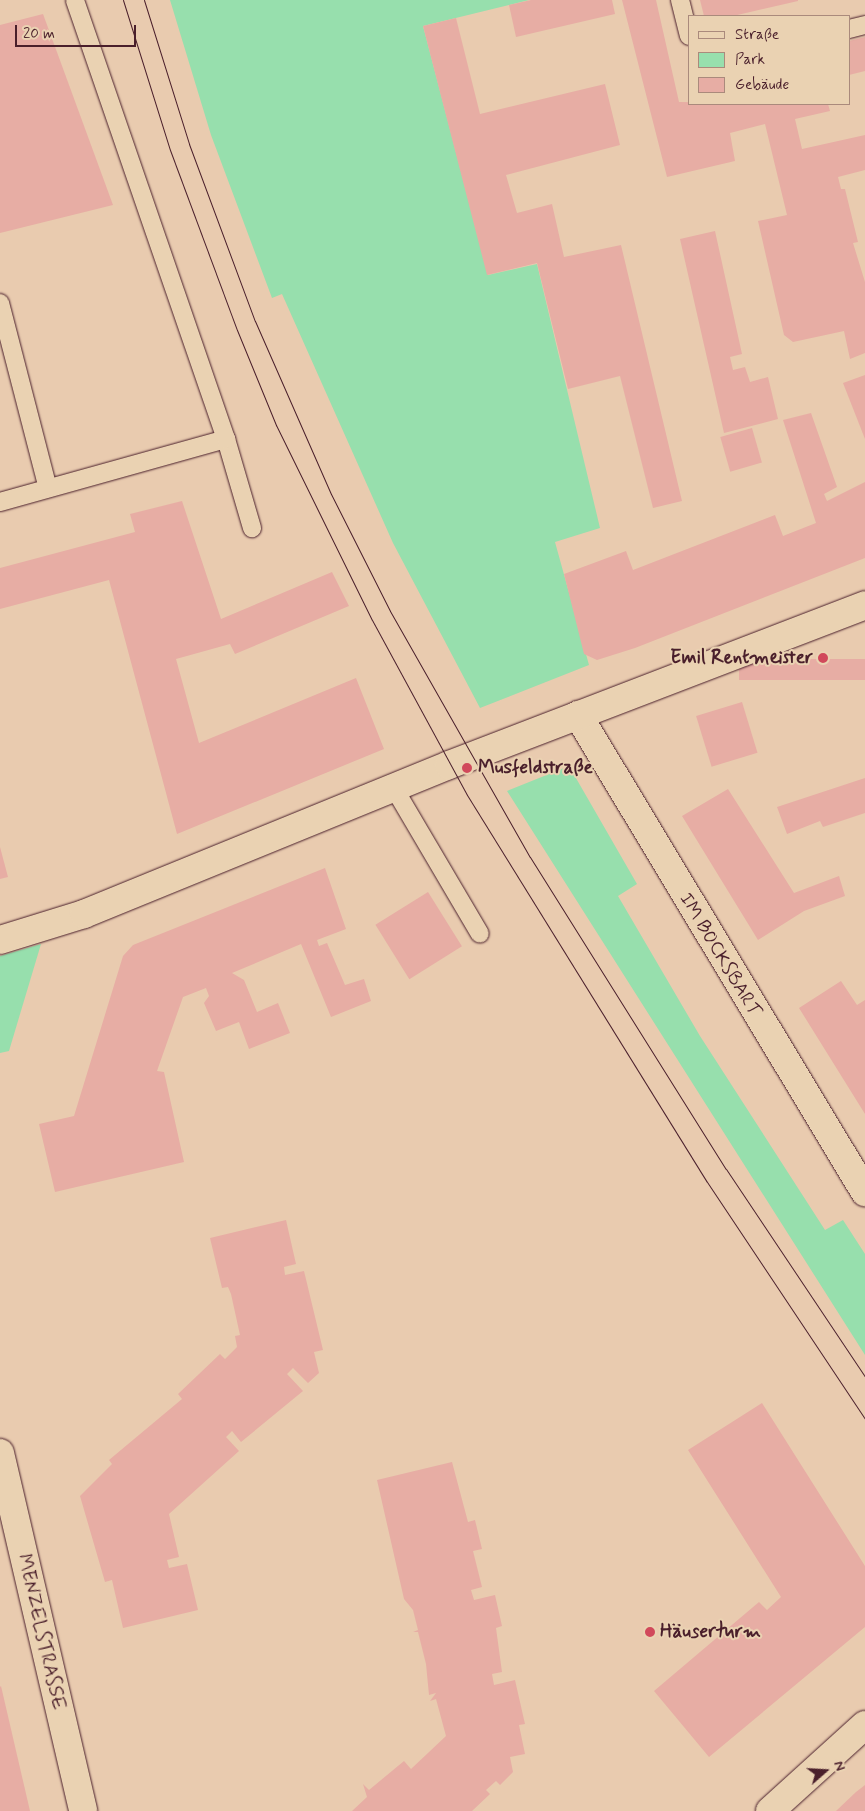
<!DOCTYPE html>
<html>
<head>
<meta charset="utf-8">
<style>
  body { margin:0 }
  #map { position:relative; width:865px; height:1811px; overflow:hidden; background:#e9cbaf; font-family:Mynerve,sans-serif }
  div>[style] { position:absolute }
  .green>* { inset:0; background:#97dfad }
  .building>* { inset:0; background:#e7ada4; transform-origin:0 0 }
  .roads { filter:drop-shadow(0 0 1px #4a1f2b) drop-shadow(0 0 1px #4a1f2b) }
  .lane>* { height:18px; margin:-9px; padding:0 9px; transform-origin:9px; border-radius:9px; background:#ead2b2 }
  .street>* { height:28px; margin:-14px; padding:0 14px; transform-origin:14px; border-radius:14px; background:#ead2b2 }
  .tram>* { height:1px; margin:-0.5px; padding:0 0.5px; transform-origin:0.5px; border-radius:0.5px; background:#4a1f2b }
  .dots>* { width:14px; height:14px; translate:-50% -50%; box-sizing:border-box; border:2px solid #ead2b2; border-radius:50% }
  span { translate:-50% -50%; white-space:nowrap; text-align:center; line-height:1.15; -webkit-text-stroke:4px #ead2b2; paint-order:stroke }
  .poi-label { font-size:19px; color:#4a1f2b; font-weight:700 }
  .right { translate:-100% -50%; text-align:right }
  .left { translate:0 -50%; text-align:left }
  .street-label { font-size:19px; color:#4a1f2b }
  .legend { position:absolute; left:688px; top:15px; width:162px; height:90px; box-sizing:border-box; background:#ead2b2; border:1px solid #aa8a7c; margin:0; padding:6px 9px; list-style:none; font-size:15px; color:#4a1f2b }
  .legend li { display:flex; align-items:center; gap:10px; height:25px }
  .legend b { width:25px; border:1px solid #aa8a7c }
  .north { position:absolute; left:800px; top:1746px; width:50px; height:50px; -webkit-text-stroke:4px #ead2b2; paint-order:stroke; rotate:71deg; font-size:14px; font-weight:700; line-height:20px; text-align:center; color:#4a1f2b }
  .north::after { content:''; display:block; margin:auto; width:18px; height:22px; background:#4a1f2b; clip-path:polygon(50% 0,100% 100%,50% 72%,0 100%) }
  .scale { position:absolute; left:15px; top:25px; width:121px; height:22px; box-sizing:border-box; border:2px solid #4a1f2b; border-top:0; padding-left:6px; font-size:15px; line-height:18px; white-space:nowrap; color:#4a1f2b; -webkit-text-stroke:4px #ead2b2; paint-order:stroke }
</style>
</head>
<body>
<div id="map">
  <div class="green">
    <i style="clip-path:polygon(170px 0,529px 0,423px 26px,488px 275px,537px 264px,600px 528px,555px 542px,589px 665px,480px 708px,393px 543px,282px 294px,272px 298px,211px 135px)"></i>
    <i style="clip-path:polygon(569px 766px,637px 884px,618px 896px,700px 1036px,825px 1230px,843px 1220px,865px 1254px,865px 1355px,507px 791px)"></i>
    <i style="clip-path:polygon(41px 944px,9px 1051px,0 1053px,0 956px)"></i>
  </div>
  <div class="building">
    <i style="clip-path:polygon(531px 0,612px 0,615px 14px,516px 37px,509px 5px)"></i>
    <i style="clip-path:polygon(622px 0,656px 0,679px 102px,828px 104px,830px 111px,795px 119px,802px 149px,865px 135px,865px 170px,838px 177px,841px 189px,845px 189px,858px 242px,853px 243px,865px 282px,865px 353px,850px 359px,844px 331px,793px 342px,784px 335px,758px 221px,787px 215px,765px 124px,730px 133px,735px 161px,667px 177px)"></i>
    <i style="clip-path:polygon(700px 0,798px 0,798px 1px,733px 16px,704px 16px)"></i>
    <i style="clip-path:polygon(43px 14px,113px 205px,0 233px,0 25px)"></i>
    <i style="clip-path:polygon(456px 18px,480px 114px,605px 84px,620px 145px,506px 175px,517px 213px,552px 204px,564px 257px,621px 245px,682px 501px,653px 508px,620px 376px,568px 389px,537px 263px,487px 275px,423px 26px)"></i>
    <i style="clip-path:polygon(865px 37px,865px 71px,849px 75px,849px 41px)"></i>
    <i style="clip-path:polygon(715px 231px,742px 354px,730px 357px,733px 370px,745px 367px,750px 382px,768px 377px,778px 419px,724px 433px,680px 239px)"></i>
    <i style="clip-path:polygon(865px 375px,865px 439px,843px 383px)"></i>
    <i style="clip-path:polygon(811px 413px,837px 487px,824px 494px,827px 501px,865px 482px,865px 558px,635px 648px,597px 660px,584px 654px,564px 574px,626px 551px,633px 570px,775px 515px,783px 536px,816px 523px,783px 420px)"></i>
    <i style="left:752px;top:428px;width:36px;height:33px;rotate:74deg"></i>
    <i style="clip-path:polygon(182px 501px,221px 619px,332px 572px,349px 606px,235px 654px,230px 644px,176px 659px,199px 743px,356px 678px,384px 749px,177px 834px,109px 580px,0 609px,0 568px,135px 532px,130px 514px)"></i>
    <i style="left:865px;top:659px;width:21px;height:126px;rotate:90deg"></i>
    <i style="left:742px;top:702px;width:53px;height:48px;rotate:73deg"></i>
    <i style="clip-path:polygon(865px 778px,865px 813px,823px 827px,820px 821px,787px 834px,777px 807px)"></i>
    <i style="clip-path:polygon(728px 789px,794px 893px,839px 876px,845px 896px,804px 911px,758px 940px,682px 816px)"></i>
    <i style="clip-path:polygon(0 847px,8px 877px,0 879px)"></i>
    <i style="clip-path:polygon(325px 868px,346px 929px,317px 940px,319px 946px,327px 943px,345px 985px,364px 979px,371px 1001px,331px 1017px,301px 944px,232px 973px,244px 980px,257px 1012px,278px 1003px,290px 1033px,249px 1049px,239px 1022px,216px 1031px,204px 1003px,209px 996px,206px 988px,183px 997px,157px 1071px,164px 1072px,184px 1162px,55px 1192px,39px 1124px,74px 1116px,123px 956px,133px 945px)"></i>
    <i style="left:428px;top:892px;width:64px;height:62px;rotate:58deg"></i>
    <i style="clip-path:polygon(841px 981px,857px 1005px,865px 1000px,865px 1114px,799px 1008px)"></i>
    <i style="clip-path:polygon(286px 1220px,296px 1264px,284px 1267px,285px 1275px,304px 1271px,323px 1350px,314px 1352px,319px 1373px,308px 1383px,293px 1368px,287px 1374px,303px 1391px,241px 1442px,232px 1431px,226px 1437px,239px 1451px,169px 1514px,179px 1557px,167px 1560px,169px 1568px,187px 1564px,198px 1610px,123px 1628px,112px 1580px,105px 1582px,80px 1496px,112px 1464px,109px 1460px,182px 1399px,178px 1394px,220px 1354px,225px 1359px,237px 1347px,235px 1336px,240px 1335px,231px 1294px,228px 1287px,222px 1288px,210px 1238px)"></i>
    <i style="clip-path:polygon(762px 1403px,865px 1566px,865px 1627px,709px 1757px,654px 1691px,759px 1602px,767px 1610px,781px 1597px,688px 1450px)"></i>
    <i style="clip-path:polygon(452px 1462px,468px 1522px,475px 1520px,482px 1549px,473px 1551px,482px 1587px,471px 1590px,474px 1600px,495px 1595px,502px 1626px,496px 1628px,502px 1672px,492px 1674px,494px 1685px,515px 1680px,525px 1724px,519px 1725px,525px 1754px,510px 1757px,513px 1772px,500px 1785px,496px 1781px,486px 1790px,490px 1794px,472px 1811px,352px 1811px,367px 1797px,363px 1784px,369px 1790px,404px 1761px,411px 1769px,446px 1736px,436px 1699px,430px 1701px,436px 1693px,429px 1695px,426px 1664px,418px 1632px,413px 1632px,418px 1630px,413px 1610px,404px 1599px,377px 1480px)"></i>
    <i style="clip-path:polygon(0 1687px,1px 1686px,30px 1811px,0 1811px)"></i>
    <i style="clip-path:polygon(865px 1785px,865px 1811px,836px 1811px,856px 1792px)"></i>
  </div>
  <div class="roads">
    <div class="lane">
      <i style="left:680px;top:0;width:37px;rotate:76deg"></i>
      <i style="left:849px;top:29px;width:16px;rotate:-14deg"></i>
      <i style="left:0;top:303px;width:191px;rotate:75.5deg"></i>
      <i style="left:226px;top:439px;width:93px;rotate:73.7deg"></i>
      <i style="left:0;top:502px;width:235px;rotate:-15.6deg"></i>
      <i style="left:226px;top:439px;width:464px;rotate:-109deg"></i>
      <i style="left:394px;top:788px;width:169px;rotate:59.5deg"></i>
    </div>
    <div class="street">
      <i style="left:578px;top:715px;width:557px;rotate:58.97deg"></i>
      <i style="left:0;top:940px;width:88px;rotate:-17.2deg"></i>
      <i style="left:84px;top:914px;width:394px;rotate:-22.2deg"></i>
      <i style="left:449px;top:765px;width:446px;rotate:-21deg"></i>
      <i style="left:0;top:1453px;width:367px;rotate:76.9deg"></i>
      <i style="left:770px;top:1811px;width:128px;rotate:-42.2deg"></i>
    </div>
  </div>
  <div class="tram">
    <i style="left:123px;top:0;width:157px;rotate:72.6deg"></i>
    <i style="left:170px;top:150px;width:192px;rotate:69.6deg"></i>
    <i style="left:237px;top:330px;width:103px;rotate:67.7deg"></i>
    <i style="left:276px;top:425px;width:217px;rotate:63.8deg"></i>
    <i style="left:372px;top:620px;width:199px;rotate:61.5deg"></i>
    <i style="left:467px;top:795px;width:455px;rotate:58.2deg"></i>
    <i style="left:707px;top:1182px;width:285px;rotate:56.3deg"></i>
    <i style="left:144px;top:0;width:151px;rotate:72.6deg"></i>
    <i style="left:189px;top:144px;width:189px;rotate:69.6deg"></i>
    <i style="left:255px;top:321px;width:189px;rotate:66.3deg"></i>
    <i style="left:331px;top:494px;width:131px;rotate:63.2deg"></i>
    <i style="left:390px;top:611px;width:283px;rotate:60.4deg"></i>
    <i style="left:530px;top:857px;width:368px;rotate:57.9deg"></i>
    <i style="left:726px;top:1169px;width:250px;rotate:56.2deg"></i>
  </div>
  <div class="dots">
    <i style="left:823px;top:658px;background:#d1495b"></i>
    <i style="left:467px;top:768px;background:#d1495b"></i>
    <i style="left:650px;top:1632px;background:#d1495b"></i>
  </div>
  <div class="poi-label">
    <span class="right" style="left:813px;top:658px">Emil Rentmeister</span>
    <span class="left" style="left:478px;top:768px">Musfeldstraße</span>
    <span class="left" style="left:660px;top:1632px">Häuserturm</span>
  </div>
  <div class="street-label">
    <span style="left:720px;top:955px;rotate:59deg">IM BOCKSBART</span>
    <span style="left:41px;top:1632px;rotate:77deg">MENZELSTRASSE</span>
  </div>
  <ul class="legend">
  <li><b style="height:6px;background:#ead2b2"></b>Straße</li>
  <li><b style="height:14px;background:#97dfad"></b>Park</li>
  <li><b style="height:14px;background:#e7ada4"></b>Gebäude</li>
  </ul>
  <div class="north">N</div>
  <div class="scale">20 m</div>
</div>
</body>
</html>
